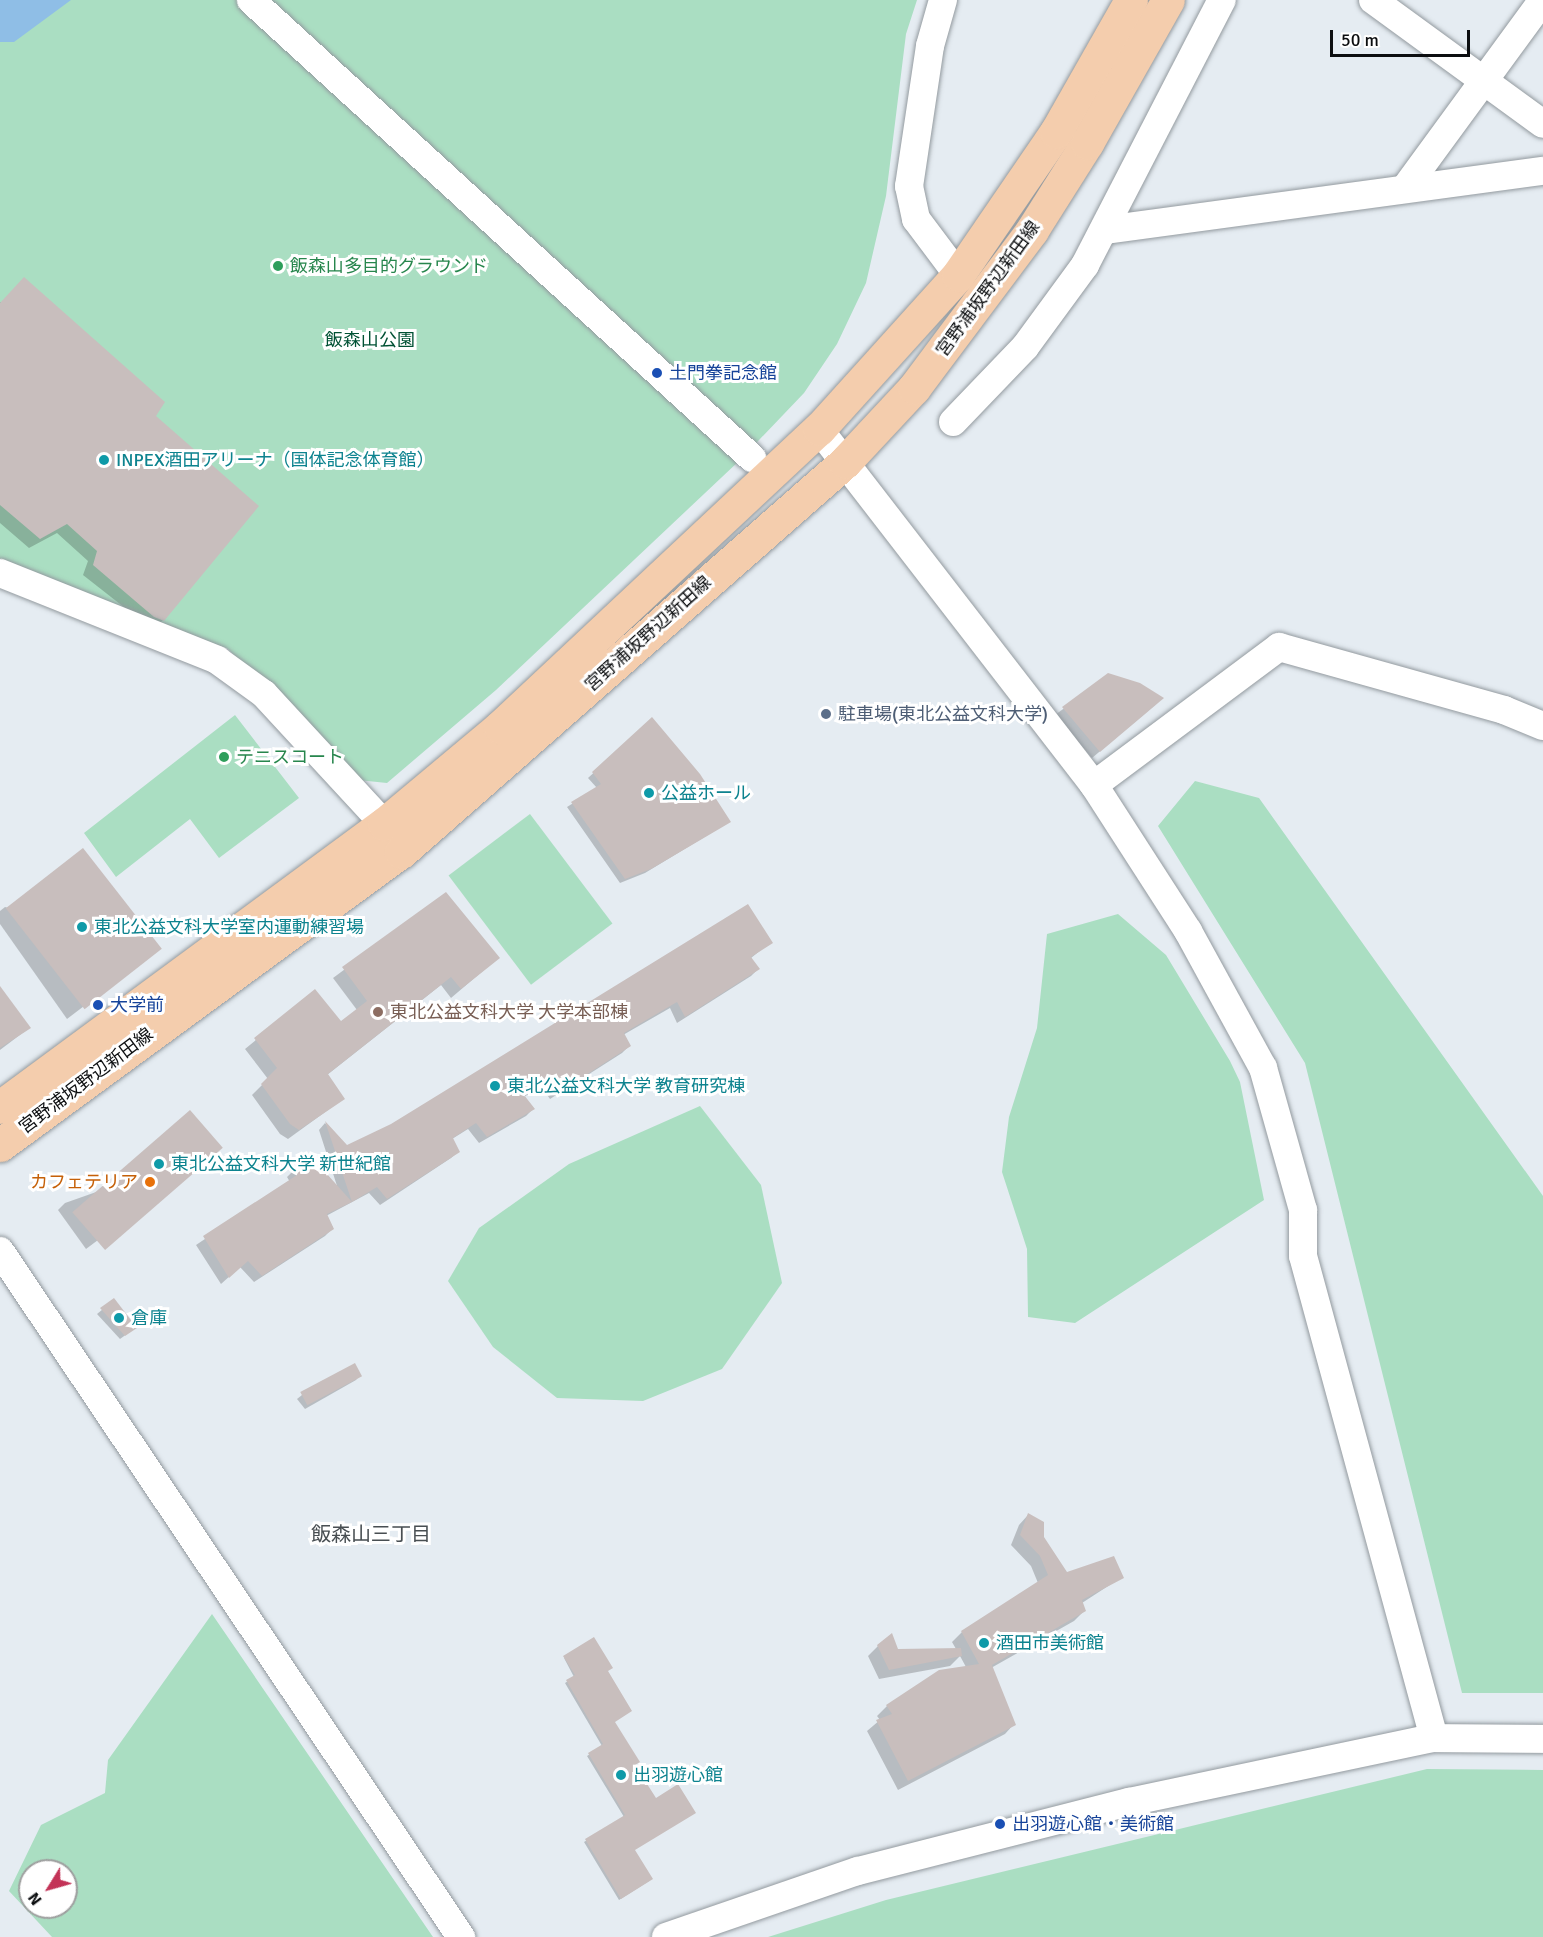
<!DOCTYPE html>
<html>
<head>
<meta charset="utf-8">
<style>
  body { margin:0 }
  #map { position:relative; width:1543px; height:1937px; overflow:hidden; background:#e5ecf2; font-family:Signika,"Noto Sans JP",sans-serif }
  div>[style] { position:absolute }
  .green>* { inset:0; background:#aadec2; transform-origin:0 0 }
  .water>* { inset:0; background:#8fbee6 }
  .shadow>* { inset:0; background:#0003 }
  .building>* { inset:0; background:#c8bebd; transform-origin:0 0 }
  .roads { filter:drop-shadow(0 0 2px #939a9f) drop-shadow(0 0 2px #939a9f) }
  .minor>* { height:28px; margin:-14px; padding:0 14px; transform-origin:14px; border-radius:14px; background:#fff }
  .major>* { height:33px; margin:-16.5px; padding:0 16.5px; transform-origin:16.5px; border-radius:16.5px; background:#f4cdad }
  .dots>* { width:16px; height:16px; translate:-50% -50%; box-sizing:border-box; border:3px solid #fff; border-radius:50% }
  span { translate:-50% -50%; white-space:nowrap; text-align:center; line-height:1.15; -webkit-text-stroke:6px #fff; paint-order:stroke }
  .leisure-label { font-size:18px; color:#27864d }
  .left { translate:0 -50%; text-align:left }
  .street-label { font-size:18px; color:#0c0e10 }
  .park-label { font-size:18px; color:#015134 }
  .transit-label { font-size:18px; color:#164399 }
  .culture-label { font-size:18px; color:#0d838f }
  .service-label { font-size:18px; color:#4e5e75 }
  .education-label { font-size:18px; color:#785e54 }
  .food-label { font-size:18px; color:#c56008 }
  .right { translate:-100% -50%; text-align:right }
  .neighbourhood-label { font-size:20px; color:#484e52 }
  .north { position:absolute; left:18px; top:1859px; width:60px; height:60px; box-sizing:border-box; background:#fff; border:2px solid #9e9f9f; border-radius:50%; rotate:233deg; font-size:16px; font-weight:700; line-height:24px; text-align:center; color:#0c0e10 }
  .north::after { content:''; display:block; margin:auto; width:21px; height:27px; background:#c33357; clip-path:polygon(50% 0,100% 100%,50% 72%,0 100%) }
  .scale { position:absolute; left:1330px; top:30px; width:140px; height:27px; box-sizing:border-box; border:3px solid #0c0e10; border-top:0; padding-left:8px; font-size:18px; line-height:21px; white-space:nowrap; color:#0c0e10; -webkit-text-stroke:4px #fff; paint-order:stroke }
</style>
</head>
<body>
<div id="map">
  <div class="green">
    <i style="clip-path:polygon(0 0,917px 0,906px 34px,886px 196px,866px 283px,837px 344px,804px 393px,739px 461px,496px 690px,387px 783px,358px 780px,228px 649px,0 562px)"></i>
    <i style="clip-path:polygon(235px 715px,299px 798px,219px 858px,190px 819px,116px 877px,84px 833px)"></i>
    <i style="clip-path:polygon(1195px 781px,1259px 798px,1543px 1196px,1543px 1693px,1462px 1693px,1305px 1063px,1158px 826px)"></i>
    <i style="left:530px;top:814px;width:137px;height:102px;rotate:53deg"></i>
    <i style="clip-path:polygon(1118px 914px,1166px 955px,1230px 1061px,1240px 1082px,1264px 1200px,1075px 1323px,1028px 1317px,1027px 1249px,1002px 1172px,1009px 1117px,1037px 1028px,1047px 934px)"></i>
    <i style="clip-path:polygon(700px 1106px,761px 1185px,782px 1283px,722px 1369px,643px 1401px,557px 1398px,493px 1347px,448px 1281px,479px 1228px,569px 1164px)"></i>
    <i style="clip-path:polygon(evenodd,212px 1614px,433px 1937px,52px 1937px,9px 1891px,41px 1825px,105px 1793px,108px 1760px,212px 1614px,30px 1871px,66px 1871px,66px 1907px,30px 1907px,30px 1871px)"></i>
    <i style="clip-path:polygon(1427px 1769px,1543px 1770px,1543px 1937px,768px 1937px,886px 1900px)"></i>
  </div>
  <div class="water">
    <i style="clip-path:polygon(0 0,71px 0,14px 42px,0 42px)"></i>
  </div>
  <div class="shadow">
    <i style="clip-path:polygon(0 302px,154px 416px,163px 620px,153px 630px,83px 575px,88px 561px,57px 533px,29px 548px,0 523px)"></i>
    <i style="clip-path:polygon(1109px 675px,1155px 705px,1092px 758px,1055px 715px)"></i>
    <i style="clip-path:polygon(652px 719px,729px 822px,645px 873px,620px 883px,567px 807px,597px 788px,588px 778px)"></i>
    <i style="clip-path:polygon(446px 894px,498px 958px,451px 998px,441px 985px,327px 1075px,343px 1099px,288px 1139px,280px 1134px,252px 1095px,268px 1079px,245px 1049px,315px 991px,340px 1023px,357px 1010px,333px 978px)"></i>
    <i style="clip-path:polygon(5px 907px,159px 949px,67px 1019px,0 924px,0 911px)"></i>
    <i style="clip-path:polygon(771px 942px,751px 958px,758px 969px,751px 976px,677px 1023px,670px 1008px,623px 1035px,629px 1046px,622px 1053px,550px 1099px,541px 1086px,524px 1097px,533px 1109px,526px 1116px,479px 1143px,468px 1129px,452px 1139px,458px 1151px,451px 1158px,380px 1205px,369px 1193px,326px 1216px,333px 1228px,325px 1236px,254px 1282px,240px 1267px,221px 1284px,196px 1245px,290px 1182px,287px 1177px,294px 1170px,338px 1189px,319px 1130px,325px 1123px,346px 1147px)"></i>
    <i style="clip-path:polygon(0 989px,29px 1028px,0 1050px)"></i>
    <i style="clip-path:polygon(221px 1148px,86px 1249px,58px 1210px,65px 1203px)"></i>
    <i style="clip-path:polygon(114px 1300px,135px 1328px,120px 1339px,97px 1314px)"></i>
    <i style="clip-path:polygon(354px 1365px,360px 1375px,356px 1380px,305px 1409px,297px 1399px,302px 1395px)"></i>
    <i style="clip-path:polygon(1028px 1515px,1066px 1574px,1122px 1577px,1082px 1603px,1084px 1611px,1074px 1621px,991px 1668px,1014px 1724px,1005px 1734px,898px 1790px,867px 1731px,880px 1720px,877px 1716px,887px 1706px,940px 1671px,966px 1667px,960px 1656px,950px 1666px,879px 1679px,868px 1656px,878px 1646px,897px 1651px,956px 1649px,952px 1642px,962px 1632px,1038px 1583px,1031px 1566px,1011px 1545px,1019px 1525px)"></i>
    <i style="clip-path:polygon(564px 1658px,607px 1671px,613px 1722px,633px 1765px,633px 1850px,649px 1881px,619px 1900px,584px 1842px,624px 1817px,587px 1756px,602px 1746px,565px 1683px,574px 1677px)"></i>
  </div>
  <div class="building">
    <i style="clip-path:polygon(24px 277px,165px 402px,156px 416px,259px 506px,164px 621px,154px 617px,93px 565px,97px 551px,67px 524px,40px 539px,0 505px,0 303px)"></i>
    <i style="clip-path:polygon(1108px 673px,1140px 683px,1164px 698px,1100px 752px,1062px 707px)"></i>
    <i style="clip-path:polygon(652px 717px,700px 774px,731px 822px,651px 869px,625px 879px,571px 802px,601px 784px,592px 772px)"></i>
    <i style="left:83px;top:848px;width:128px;height:98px;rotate:52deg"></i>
    <i style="clip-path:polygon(446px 892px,500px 958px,461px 989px,451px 977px,328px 1074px,345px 1099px,299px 1130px,290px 1124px,261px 1084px,277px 1068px,254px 1038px,315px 989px,341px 1021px,367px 1001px,342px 967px)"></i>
    <i style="clip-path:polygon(748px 904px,773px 943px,751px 957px,760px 969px,685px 1017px,677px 1002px,624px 1033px,631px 1046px,558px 1093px,549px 1080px,524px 1095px,535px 1109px,487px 1137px,476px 1123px,453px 1138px,460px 1152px,387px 1199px,377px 1187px,352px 1202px,325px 1121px,347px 1145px,391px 1124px)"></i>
    <i style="clip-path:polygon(0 986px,31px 1028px,0 1048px)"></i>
    <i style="left:190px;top:1110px;width:50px;height:156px;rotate:49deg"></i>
    <i style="clip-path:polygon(310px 1155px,352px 1202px,327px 1214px,334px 1229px,262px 1276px,248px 1261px,229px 1278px,203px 1236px,297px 1175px,293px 1168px)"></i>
    <i style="clip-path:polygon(114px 1298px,137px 1328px,125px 1336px,100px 1308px)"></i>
    <i style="left:355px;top:1363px;width:15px;height:62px;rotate:62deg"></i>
    <i style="clip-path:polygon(1028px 1513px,1044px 1522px,1044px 1537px,1067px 1572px,1114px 1556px,1124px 1578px,1082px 1600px,1086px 1611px,992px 1665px,1016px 1725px,908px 1781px,876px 1720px,892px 1714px,886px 1705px,939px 1670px,979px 1664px,961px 1631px,1048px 1575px,1040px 1556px,1020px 1535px)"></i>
    <i style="clip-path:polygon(892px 1633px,898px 1649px,961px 1648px,962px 1656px,889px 1670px,877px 1645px)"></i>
    <i style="clip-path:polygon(594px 1637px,613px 1668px,608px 1671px,632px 1711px,615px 1722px,640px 1762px,635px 1765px,656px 1798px,678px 1784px,696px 1813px,635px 1850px,653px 1879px,621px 1899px,585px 1839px,625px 1815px,588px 1753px,603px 1744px,566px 1680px,575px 1675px,563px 1656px)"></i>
  </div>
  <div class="roads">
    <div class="minor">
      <i style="left:251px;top:0;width:679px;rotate:42.43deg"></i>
      <i style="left:943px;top:0;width:48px;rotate:105.8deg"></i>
      <i style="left:930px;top:46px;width:142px;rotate:98.5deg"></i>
      <i style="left:909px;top:186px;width:34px;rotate:78deg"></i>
      <i style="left:916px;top:219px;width:70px;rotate:53.1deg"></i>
      <i style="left:1373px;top:0;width:210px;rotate:36.1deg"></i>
      <i style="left:1406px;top:187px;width:232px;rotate:-53.8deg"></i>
      <i style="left:1105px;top:230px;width:442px;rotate:-7.7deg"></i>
      <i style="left:953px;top:422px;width:104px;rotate:-46.2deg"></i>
      <i style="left:1025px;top:347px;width:102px;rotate:-53.8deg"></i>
      <i style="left:1085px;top:265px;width:298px;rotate:-62.7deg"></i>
      <i style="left:0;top:573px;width:234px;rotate:21.8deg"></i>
      <i style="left:217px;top:660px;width:58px;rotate:35.9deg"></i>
      <i style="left:264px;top:694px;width:177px;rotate:47.3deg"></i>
      <i style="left:1094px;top:785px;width:231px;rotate:-36.7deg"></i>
      <i style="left:1279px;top:647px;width:234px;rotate:15.6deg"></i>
      <i style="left:1504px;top:710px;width:42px;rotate:22.3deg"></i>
      <i style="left:0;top:1251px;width:827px;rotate:56.1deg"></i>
      <i style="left:1434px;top:1738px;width:109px;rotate:0.5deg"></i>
      <i style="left:666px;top:1937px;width:203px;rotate:-19deg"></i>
      <i style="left:858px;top:1871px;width:280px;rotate:-14.3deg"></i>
      <i style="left:1129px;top:1802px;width:312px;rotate:-11.9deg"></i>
      <i style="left:1434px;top:1738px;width:499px;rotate:-105.2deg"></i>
      <i style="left:1303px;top:1256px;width:46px;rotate:-90deg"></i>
      <i style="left:1303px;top:1210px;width:148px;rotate:-105.7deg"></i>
      <i style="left:1263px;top:1068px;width:156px;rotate:-118.7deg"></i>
      <i style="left:1188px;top:931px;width:174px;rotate:-122.8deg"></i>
      <i style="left:1094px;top:785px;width:450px;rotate:-127.7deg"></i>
    </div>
    <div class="major">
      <i style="left:0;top:1107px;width:477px;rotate:-36.4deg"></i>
      <i style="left:384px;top:824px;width:151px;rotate:-39.9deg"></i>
      <i style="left:500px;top:727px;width:437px;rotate:-43.1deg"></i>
      <i style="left:819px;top:429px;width:207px;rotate:-47.9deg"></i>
      <i style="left:958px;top:275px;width:173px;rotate:-55.6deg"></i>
      <i style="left:1056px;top:132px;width:152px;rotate:-60.4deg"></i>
      <i style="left:0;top:1145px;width:497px;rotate:-36.2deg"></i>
      <i style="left:401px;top:852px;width:591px;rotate:-41.3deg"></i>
      <i style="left:845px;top:462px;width:101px;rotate:-47deg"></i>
      <i style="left:914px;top:388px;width:197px;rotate:-53.2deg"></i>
      <i style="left:1032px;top:230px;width:103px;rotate:-57.7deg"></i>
      <i style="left:1087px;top:143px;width:164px;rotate:-60.5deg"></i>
    </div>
  </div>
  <div class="dots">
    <i style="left:278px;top:266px;background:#2e9e5b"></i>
    <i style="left:657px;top:373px;background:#1a4fb4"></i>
    <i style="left:104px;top:460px;background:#0f9aa8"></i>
    <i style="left:826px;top:714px;background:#5c6f8a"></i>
    <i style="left:224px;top:757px;background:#2e9e5b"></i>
    <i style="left:649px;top:793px;background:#0f9aa8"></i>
    <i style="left:82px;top:927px;background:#0f9aa8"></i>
    <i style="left:98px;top:1005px;background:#1a4fb4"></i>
    <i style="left:378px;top:1012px;background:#8d6e63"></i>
    <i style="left:495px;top:1086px;background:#0f9aa8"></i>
    <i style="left:159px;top:1164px;background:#0f9aa8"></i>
    <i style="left:150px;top:1182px;background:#e8710a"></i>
    <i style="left:119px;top:1318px;background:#0f9aa8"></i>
    <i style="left:984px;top:1643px;background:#0f9aa8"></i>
    <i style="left:621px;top:1775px;background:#0f9aa8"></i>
    <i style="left:1000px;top:1824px;background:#1a4fb4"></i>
  </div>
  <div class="leisure-label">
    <span class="left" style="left:290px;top:266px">飯森山多目的グラウンド</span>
    <span class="left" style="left:236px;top:757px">テニスコート</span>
  </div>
  <div class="street-label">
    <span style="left:988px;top:289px;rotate:-54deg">宮野浦坂野辺新田線</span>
    <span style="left:648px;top:634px;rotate:-42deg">宮野浦坂野辺新田線</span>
    <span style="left:86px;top:1081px;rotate:-37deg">宮野浦坂野辺新田線</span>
  </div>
  <div class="park-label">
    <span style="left:370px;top:340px">飯森山公園</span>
  </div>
  <div class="transit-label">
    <span class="left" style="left:669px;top:373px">土門拳記念館</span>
    <span class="left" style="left:110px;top:1005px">大学前</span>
    <span class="left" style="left:1012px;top:1824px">出羽遊心館・美術館</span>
  </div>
  <div class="culture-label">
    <span class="left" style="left:116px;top:460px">INPEX酒田アリーナ（国体記念体育館）</span>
    <span class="left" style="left:661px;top:793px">公益ホール</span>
    <span class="left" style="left:94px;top:927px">東北公益文科大学室内運動練習場</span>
    <span class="left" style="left:507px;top:1086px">東北公益文科大学 教育研究棟</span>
    <span class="left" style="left:171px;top:1164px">東北公益文科大学 新世紀館</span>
    <span class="left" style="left:131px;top:1318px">倉庫</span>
    <span class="left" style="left:996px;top:1643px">酒田市美術館</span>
    <span class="left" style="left:633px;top:1775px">出羽遊心館</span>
  </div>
  <div class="service-label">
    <span class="left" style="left:838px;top:714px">駐車場(東北公益文科大学)</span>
  </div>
  <div class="education-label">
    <span class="left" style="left:390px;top:1012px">東北公益文科大学 大学本部棟</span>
  </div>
  <div class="food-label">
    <span class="right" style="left:138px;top:1182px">カフェテリア</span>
  </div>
  <div class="neighbourhood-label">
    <span style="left:371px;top:1534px">飯森山三丁目</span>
  </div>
  <div class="north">N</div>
  <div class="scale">50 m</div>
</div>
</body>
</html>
